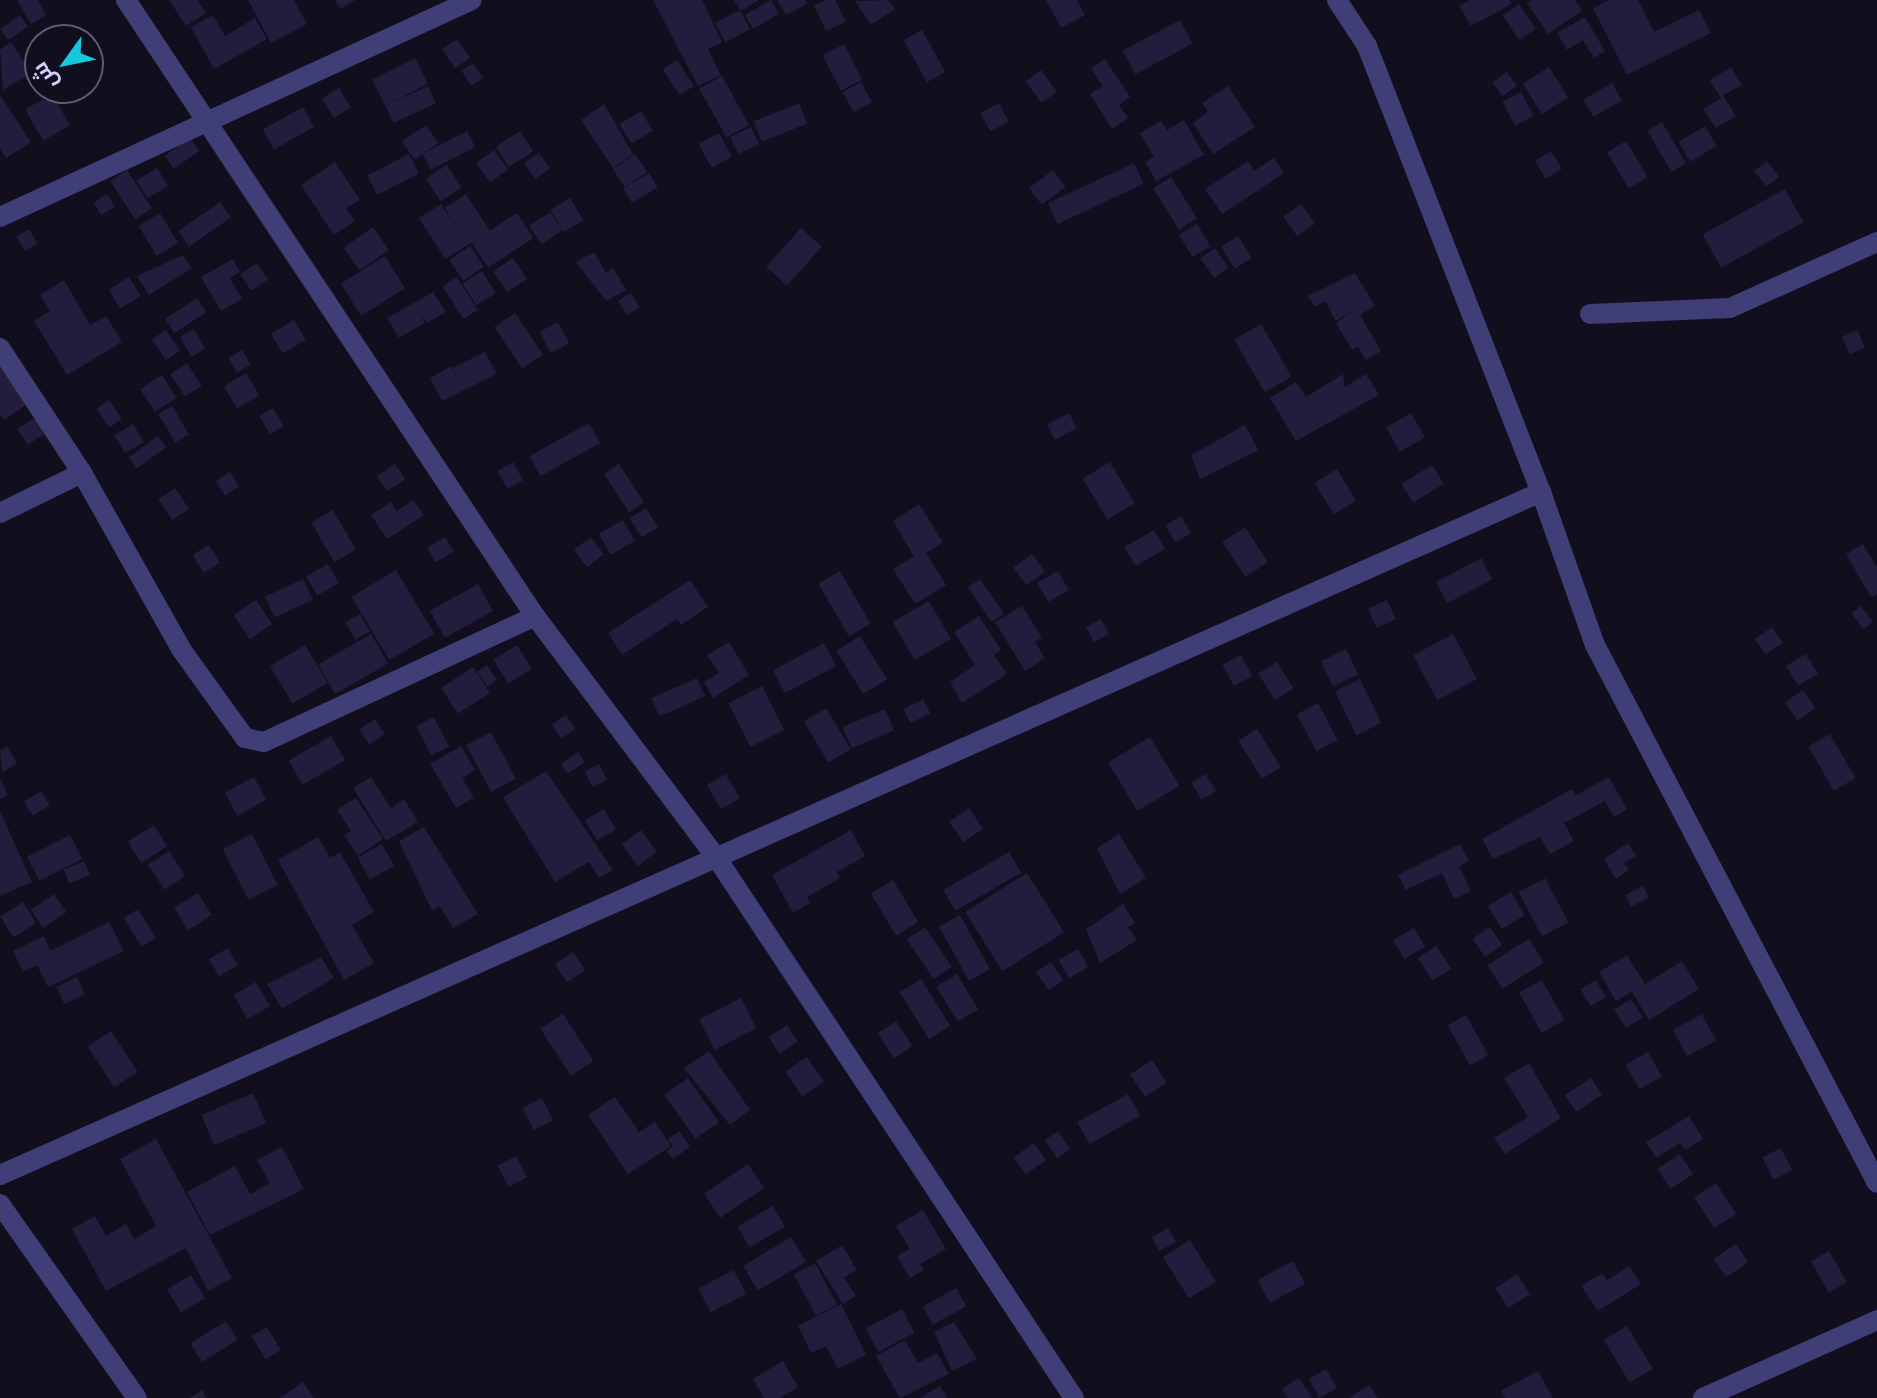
<!DOCTYPE html>
<html>
<head>
<meta charset="utf-8">
<style>
  body { margin:0 }
  #map { position:relative; width:1877px; height:1398px; overflow:hidden; background:#110e1d; font-family:"Alegreya Sans",Cairo,sans-serif }
  div>[style] { position:absolute }
  .building>* { inset:0; background:#231c3c; transform-origin:0 0 }
  .minor>* { height:20px; margin:-10px; padding:0 10px; transform-origin:10px; border-radius:10px; background:#403e77 }
  span { translate:-50% -50%; white-space:nowrap; text-align:center; line-height:1.15; -webkit-text-stroke:6px #110e1d; paint-order:stroke }
  .north { position:absolute; left:24px; top:24px; width:80px; height:80px; box-sizing:border-box; background:#110e1d; border:2px solid #5f5b75; border-radius:50%; rotate:237deg; font-size:22px; font-weight:700; line-height:32px; text-align:center; color:#d4cffa }
  .north::after { content:''; display:block; margin:auto; width:28px; height:36px; background:#18c7dc; clip-path:polygon(50% 0,100% 100%,50% 72%,0 100%) }
</style>
</head>
<body>
<div id="map">
  <div class="building">
    <i style="clip-path:polygon(17px 0,38px 0,46px 15px,31px 24px)"></i>
    <i style="clip-path:polygon(169px 0,197px 0,206px 13px,186px 26px)"></i>
    <i style="clip-path:polygon(248px 0,294px 0,307px 24px,271px 43px)"></i>
    <i style="clip-path:polygon(335px 0,355px 0,341px 9px)"></i>
    <i style="clip-path:polygon(653px 0,702px 0,722px 42px,708px 49px,721px 75px,698px 86px)"></i>
    <i style="clip-path:polygon(734px 0,759px 0,741px 11px)"></i>
    <i style="left:771px;top:0;width:16px;height:30px;rotate:60deg"></i>
    <i style="clip-path:polygon(777px 0,805px 0,807px 4px,786px 15px)"></i>
    <i style="clip-path:polygon(826px 0,835px 0,846px 22px,826px 31px,814px 6px)"></i>
    <i style="clip-path:polygon(888px 0,895px 9px,871px 25px,855px 1px)"></i>
    <i style="clip-path:polygon(1046px 0,1077px 0,1085px 15px,1061px 28px)"></i>
    <i style="clip-path:polygon(1470px 0,1510px 0,1512px 4px,1471px 26px,1459px 6px)"></i>
    <i style="clip-path:polygon(1532px 0,1575px 0,1582px 11px,1548px 34px,1527px 3px)"></i>
    <i style="clip-path:polygon(1609px 0,1638px 0,1654px 32px,1699px 10px,1711px 33px,1627px 75px,1593px 8px)"></i>
    <i style="left:1519px;top:4px;width:30px;height:20px;rotate:56deg"></i>
    <i style="left:740px;top:10px;width:22px;height:28px;rotate:63deg"></i>
    <i style="left:20px;top:15px;width:14px;height:24px;rotate:56deg"></i>
    <i style="clip-path:polygon(213px 15px,225px 36px,255px 18px,267px 39px,214px 69px,191px 27px)"></i>
    <i style="clip-path:polygon(1585px 17px,1605px 51px,1594px 58px,1583px 40px,1567px 50px,1557px 33px)"></i>
    <i style="left:1180px;top:20px;width:27px;height:65px;rotate:62deg"></i>
    <i style="clip-path:polygon(55px 24px,65px 40px,40px 40px,40px 49px,33px 37px)"></i>
    <i style="left:922px;top:30px;width:48px;height:21px;rotate:61deg"></i>
    <i style="left:457px;top:39px;width:23px;height:18px;rotate:56deg"></i>
    <i style="clip-path:polygon(11px 42px,31px 73px,3px 90px,0 50px)"></i>
    <i style="clip-path:polygon(88px 43px,99px 60px,88px 67px)"></i>
    <i style="left:844px;top:44px;width:40px;height:24px;rotate:63deg"></i>
    <i style="left:415px;top:58px;width:29px;height:48px;rotate:63deg"></i>
    <i style="clip-path:polygon(1105px 59px,1130px 97px,1119px 105px,1128px 118px,1112px 129px,1090px 94px,1103px 86px,1091px 68px)"></i>
    <i style="left:677px;top:60px;width:31px;height:17px;rotate:57deg"></i>
    <i style="left:473px;top:63px;width:18px;height:14px;rotate:56deg"></i>
    <i style="left:1549px;top:67px;width:36px;height:31px;rotate:58deg"></i>
    <i style="clip-path:polygon(1731px 67px,1742px 85px,1723px 95px,1736px 116px,1716px 128px,1703px 109px,1721px 98px,1710px 80px)"></i>
    <i style="left:1041px;top:70px;width:27px;height:19px;rotate:54deg"></i>
    <i style="left:1507px;top:72px;width:17px;height:18px;rotate:54deg"></i>
    <i style="left:722px;top:76px;width:56px;height:26px;rotate:61deg"></i>
    <i style="left:861px;top:82px;width:23px;height:21px;rotate:61deg"></i>
    <i style="left:1612px;top:83px;width:20px;height:33px;rotate:60deg"></i>
    <i style="left:428px;top:86px;width:19px;height:47px;rotate:65deg"></i>
    <i style="clip-path:polygon(1228px 86px,1255px 127px,1213px 154px,1193px 123px,1208px 112px,1202px 103px)"></i>
    <i style="left:339px;top:88px;width:23px;height:20px;rotate:59deg"></i>
    <i style="left:1521px;top:92px;width:27px;height:21px;rotate:62deg"></i>
    <i style="left:52px;top:94px;width:36px;height:31px;rotate:60deg"></i>
    <i style="clip-path:polygon(0 95px,31px 142px,6px 158px,0 149px)"></i>
    <i style="left:799px;top:103px;width:22px;height:49px;rotate:68deg"></i>
    <i style="left:999px;top:103px;width:21px;height:21px;rotate:62deg"></i>
    <i style="clip-path:polygon(604px 104px,633px 154px,613px 168px,581px 120px)"></i>
    <i style="left:303px;top:107px;width:23px;height:46px;rotate:61deg"></i>
    <i style="left:641px;top:111px;width:23px;height:25px;rotate:59deg"></i>
    <i style="clip-path:polygon(1184px 120px,1204px 155px,1156px 181px,1145px 162px,1154px 157px,1140px 133px,1161px 121px,1167px 130px)"></i>
    <i style="left:1662px;top:122px;width:48px;height:17px;rotate:60deg"></i>
    <i style="left:426px;top:125px;width:22px;height:29px;rotate:56deg"></i>
    <i style="left:1705px;top:126px;width:23px;height:31px;rotate:59deg"></i>
    <i style="left:751px;top:127px;width:19px;height:23px;rotate:65deg"></i>
    <i style="left:467px;top:131px;width:18px;height:50px;rotate:63deg"></i>
    <i style="left:520px;top:131px;width:24px;height:29px;rotate:57deg"></i>
    <i style="left:719px;top:133px;width:27px;height:23px;rotate:62deg"></i>
    <i style="left:190px;top:138px;width:16px;height:31px;rotate:55deg"></i>
    <i style="left:1626px;top:141px;width:42px;height:22px;rotate:59deg"></i>
    <i style="left:494px;top:150px;width:24px;height:22px;rotate:54deg"></i>
    <i style="left:1551px;top:151px;width:21px;height:19px;rotate:59deg"></i>
    <i style="left:539px;top:153px;width:19px;height:18px;rotate:55deg"></i>
    <i style="left:409px;top:154px;width:22px;height:47px;rotate:63deg"></i>
    <i style="left:635px;top:154px;width:22px;height:27px;rotate:56deg"></i>
    <i style="clip-path:polygon(1274px 158px,1284px 173px,1222px 214px,1205px 189px,1248px 161px,1254px 171px)"></i>
    <i style="left:1767px;top:161px;width:20px;height:16px;rotate:53deg"></i>
    <i style="clip-path:polygon(335px 162px,360px 200px,346px 208px,355px 221px,334px 235px,301px 185px)"></i>
    <i style="left:1134px;top:163px;width:23px;height:95px;rotate:65deg"></i>
    <i style="left:447px;top:165px;width:27px;height:25px;rotate:57deg"></i>
    <i style="left:157px;top:168px;width:21px;height:24px;rotate:59deg"></i>
    <i style="left:127px;top:170px;width:46px;height:20px;rotate:57deg"></i>
    <i style="left:1053px;top:170px;width:21px;height:30px;rotate:53deg"></i>
    <i style="left:649px;top:173px;width:17px;height:30px;rotate:59deg"></i>
    <i style="left:1171px;top:177px;width:49px;height:21px;rotate:58deg"></i>
    <i style="left:1785px;top:189px;width:38px;height:94px;rotate:61deg"></i>
    <i style="left:107px;top:194px;width:15px;height:16px;rotate:58deg"></i>
    <i style="clip-path:polygon(466px 194px,490px 231px,445px 259px,419px 218px,441px 204px,455px 226px,445px 208px)"></i>
    <i style="left:570px;top:198px;width:26px;height:23px;rotate:59deg"></i>
    <i style="left:220px;top:202px;width:19px;height:51px;rotate:55deg"></i>
    <i style="left:1301px;top:204px;width:24px;height:22px;rotate:54deg"></i>
    <i style="left:550px;top:212px;width:22px;height:25px;rotate:56deg"></i>
    <i style="left:160px;top:213px;width:35px;height:25px;rotate:59deg"></i>
    <i style="left:517px;top:213px;width:30px;height:54px;rotate:57deg"></i>
    <i style="left:1197px;top:224px;width:26px;height:21px;rotate:59deg"></i>
    <i style="left:373px;top:227px;width:28px;height:36px;rotate:55deg"></i>
    <i style="left:801px;top:228px;width:28px;height:52px;rotate:42deg"></i>
    <i style="left:29px;top:229px;width:17px;height:15px;rotate:59deg"></i>
    <i style="left:1238px;top:236px;width:26px;height:20px;rotate:58deg"></i>
    <i style="left:470px;top:246px;width:25px;height:25px;rotate:56deg"></i>
    <i style="left:1215px;top:248px;width:24px;height:18px;rotate:55deg"></i>
    <i style="clip-path:polygon(594px 252px,606px 273px,613px 268px,626px 290px,606px 301px,576px 262px)"></i>
    <i style="clip-path:polygon(183px 255px,192px 268px,149px 295px,137px 276px)"></i>
    <i style="left:385px;top:256px;width:38px;height:52px;rotate:58deg"></i>
    <i style="left:513px;top:258px;width:25px;height:24px;rotate:56deg"></i>
    <i style="clip-path:polygon(233px 259px,240px 272px,230px 278px,242px 299px,221px 311px,201px 277px)"></i>
    <i style="left:257px;top:263px;width:20px;height:20px;rotate:57deg"></i>
    <i style="left:482px;top:271px;width:26px;height:23px;rotate:58deg"></i>
    <i style="clip-path:polygon(1355px 273px,1375px 306px,1360px 315px,1381px 351px,1366px 360px,1358px 347px,1352px 350px,1336px 323px,1356px 309px,1336px 321px,1325px 301px,1315px 307px,1308px 296px)"></i>
    <i style="left:129px;top:277px;width:22px;height:24px;rotate:58deg"></i>
    <i style="left:457px;top:277px;width:39px;height:17px;rotate:58deg"></i>
    <i style="clip-path:polygon(64px 280px,90px 325px,106px 316px,122px 342px,67px 375px,34px 321px,50px 311px,40px 295px)"></i>
    <i style="clip-path:polygon(433px 292px,446px 312px,427px 323px,421px 315px,425px 323px,399px 338px,387px 318px)"></i>
    <i style="left:631px;top:293px;width:17px;height:15px;rotate:59deg"></i>
    <i style="left:197px;top:298px;width:17px;height:38px;rotate:57deg"></i>
    <i style="left:515px;top:313px;width:50px;height:25px;rotate:56deg"></i>
    <i style="left:294px;top:320px;width:23px;height:27px;rotate:59deg"></i>
    <i style="left:558px;top:322px;width:24px;height:21px;rotate:62deg"></i>
    <i style="left:1261px;top:324px;width:61px;height:31px;rotate:60deg"></i>
    <i style="left:194px;top:329px;width:23px;height:16px;rotate:61deg"></i>
    <i style="left:166px;top:330px;width:25px;height:17px;rotate:56deg"></i>
    <i style="left:1857px;top:330px;width:19px;height:17px;rotate:65deg"></i>
    <i style="left:242px;top:350px;width:17px;height:16px;rotate:59deg"></i>
    <i style="clip-path:polygon(485px 352px,497px 374px,442px 401px,430px 378px,451px 366px,460px 383px,453px 368px)"></i>
    <i style="left:187px;top:363px;width:27px;height:20px;rotate:57deg"></i>
    <i style="clip-path:polygon(0 366px,26px 405px,4px 420px,0 414px)"></i>
    <i style="left:246px;top:373px;width:26px;height:26px;rotate:59deg"></i>
    <i style="clip-path:polygon(1343px 374px,1345px 387px,1366px 374px,1379px 395px,1296px 441px,1270px 398px,1296px 382px,1306px 397px)"></i>
    <i style="left:162px;top:375px;width:27px;height:26px;rotate:57deg"></i>
    <i style="left:109px;top:400px;width:23px;height:15px;rotate:56deg"></i>
    <i style="left:172px;top:406px;width:33px;height:16px;rotate:59deg"></i>
    <i style="left:273px;top:408px;width:21px;height:16px;rotate:59deg"></i>
    <i style="left:1069px;top:413px;width:17px;height:25px;rotate:62deg"></i>
    <i style="left:1411px;top:413px;width:28px;height:29px;rotate:60deg"></i>
    <i style="left:36px;top:417px;width:19px;height:22px;rotate:58deg"></i>
    <i style="left:589px;top:423px;width:23px;height:68px;rotate:61deg"></i>
    <i style="left:133px;top:424px;width:21px;height:22px;rotate:59deg"></i>
    <i style="clip-path:polygon(1245px 425px,1258px 450px,1200px 479px,1191px 455px)"></i>
    <i style="left:158px;top:436px;width:14px;height:36px;rotate:54deg"></i>
    <i style="left:513px;top:462px;width:21px;height:18px;rotate:61deg"></i>
    <i style="left:1110px;top:462px;width:48px;height:32px;rotate:59deg"></i>
    <i style="left:395px;top:464px;width:18px;height:22px;rotate:56deg"></i>
    <i style="left:619px;top:464px;width:46px;height:18px;rotate:57deg"></i>
    <i style="left:1432px;top:465px;width:22px;height:36px;rotate:58deg"></i>
    <i style="left:1337px;top:469px;width:37px;height:26px;rotate:59deg"></i>
    <i style="left:230px;top:472px;width:17px;height:17px;rotate:57deg"></i>
    <i style="left:175px;top:488px;width:25px;height:20px;rotate:56deg"></i>
    <i style="clip-path:polygon(413px 500px,424px 515px,387px 539px,371px 515px,391px 502px,397px 511px)"></i>
    <i style="clip-path:polygon(919px 504px,943px 542px,926px 553px,946px 585px,915px 604px,893px 569px,914px 556px,893px 521px)"></i>
    <i style="left:646px;top:508px;width:23px;height:19px;rotate:59deg"></i>
    <i style="left:333px;top:510px;width:46px;height:25px;rotate:60deg"></i>
    <i style="left:1181px;top:516px;width:20px;height:18px;rotate:60deg"></i>
    <i style="left:623px;top:520px;width:24px;height:28px;rotate:60deg"></i>
    <i style="left:1245px;top:527px;width:42px;height:27px;rotate:57deg"></i>
    <i style="left:1154px;top:530px;width:22px;height:34px;rotate:60deg"></i>
    <i style="left:445px;top:537px;width:17px;height:21px;rotate:59deg"></i>
    <i style="left:591px;top:537px;width:22px;height:21px;rotate:54deg"></i>
    <i style="clip-path:polygon(1863px 544px,1877px 567px,1877px 594px,1871px 597px,1846px 554px)"></i>
    <i style="left:209px;top:545px;width:21px;height:19px;rotate:59deg"></i>
    <i style="left:1032px;top:554px;width:22px;height:23px;rotate:54deg"></i>
    <i style="left:1481px;top:558px;width:24px;height:51px;rotate:62deg"></i>
    <i style="left:328px;top:564px;width:22px;height:25px;rotate:60deg"></i>
    <i style="left:396px;top:570px;width:74px;height:52px;rotate:59deg"></i>
    <i style="left:840px;top:571px;width:61px;height:25px;rotate:60deg"></i>
    <i style="left:1058px;top:571px;width:22px;height:24px;rotate:60deg"></i>
    <i style="left:303px;top:579px;width:23px;height:42px;rotate:65deg"></i>
    <i style="left:980px;top:579px;width:42px;height:15px;rotate:55deg"></i>
    <i style="clip-path:polygon(690px 580px,708px 607px,681px 625px,677px 619px,622px 655px,608px 633px)"></i>
    <i style="left:478px;top:584px;width:31px;height:55px;rotate:61deg"></i>
    <i style="left:256px;top:600px;width:29px;height:27px;rotate:56deg"></i>
    <i style="left:1387px;top:600px;width:21px;height:21px;rotate:65deg"></i>
    <i style="left:929px;top:601px;width:44px;height:42px;rotate:60deg"></i>
    <i style="clip-path:polygon(1022px 606px,1042px 638px,1035px 642px,1045px 658px,1025px 671px,995px 622px)"></i>
    <i style="left:1861px;top:606px;width:20px;height:12px;rotate:53deg"></i>
    <i style="left:360px;top:614px;width:20px;height:17px;rotate:60deg"></i>
    <i style="clip-path:polygon(979px 616px,1001px 650px,994px 655px,1007px 674px,962px 703px,950px 682px,975px 665px,954px 632px)"></i>
    <i style="left:1101px;top:619px;width:17px;height:17px;rotate:62deg"></i>
    <i style="left:1772px;top:627px;width:19px;height:21px;rotate:55deg"></i>
    <i style="left:371px;top:634px;width:34px;height:61px;rotate:60deg"></i>
    <i style="left:1453px;top:634px;width:51px;height:45px;rotate:62deg"></i>
    <i style="left:860px;top:636px;width:51px;height:28px;rotate:58deg"></i>
    <i style="clip-path:polygon(729px 642px,749px 675px,713px 698px,704px 682px,719px 673px,707px 655px)"></i>
    <i style="left:824px;top:643px;width:26px;height:58px;rotate:62deg"></i>
    <i style="left:305px;top:645px;width:44px;height:41px;rotate:59deg"></i>
    <i style="left:517px;top:645px;width:28px;height:28px;rotate:58deg"></i>
    <i style="left:1346px;top:649px;width:28px;height:28px;rotate:64deg"></i>
    <i style="left:1806px;top:654px;width:23px;height:23px;rotate:59deg"></i>
    <i style="left:1241px;top:655px;width:24px;height:21px;rotate:62deg"></i>
    <i style="left:1277px;top:662px;width:31px;height:22px;rotate:58deg"></i>
    <i style="left:487px;top:665px;width:18px;height:12px;rotate:56deg"></i>
    <i style="left:473px;top:667px;width:31px;height:38px;rotate:57deg"></i>
    <i style="left:697px;top:678px;width:20px;height:50px;rotate:66deg"></i>
    <i style="left:1360px;top:679px;width:49px;height:28px;rotate:64deg"></i>
    <i style="left:762px;top:686px;width:49px;height:38px;rotate:63deg"></i>
    <i style="left:1803px;top:690px;width:22px;height:22px;rotate:56deg"></i>
    <i style="left:923px;top:699px;width:16px;height:22px;rotate:63deg"></i>
    <i style="left:1318px;top:703px;width:42px;height:24px;rotate:62deg"></i>
    <i style="left:826px;top:708px;width:48px;height:26px;rotate:59deg"></i>
    <i style="left:885px;top:709px;width:23px;height:46px;rotate:67deg"></i>
    <i style="left:566px;top:715px;width:17px;height:17px;rotate:57deg"></i>
    <i style="left:434px;top:717px;width:33px;height:20px;rotate:63deg"></i>
    <i style="left:375px;top:719px;width:18px;height:19px;rotate:56deg"></i>
    <i style="left:1257px;top:729px;width:45px;height:22px;rotate:58deg"></i>
    <i style="left:491px;top:732px;width:53px;height:28px;rotate:62deg"></i>
    <i style="left:1830px;top:734px;width:51px;height:25px;rotate:60deg"></i>
    <i style="left:331px;top:736px;width:28px;height:49px;rotate:60deg"></i>
    <i style="left:1150px;top:737px;width:57px;height:49px;rotate:59deg"></i>
    <i style="clip-path:polygon(7px 746px,17px 763px,2px 773px,0 751px)"></i>
    <i style="clip-path:polygon(461px 746px,475px 770px,462px 778px,474px 798px,456px 808px,430px 764px)"></i>
    <i style="left:578px;top:752px;width:12px;height:21px;rotate:55deg"></i>
    <i style="left:599px;top:764px;width:18px;height:16px;rotate:63deg"></i>
    <i style="clip-path:polygon(546px 771px,613px 870px,599px 878px,589px 862px,555px 882px,503px 797px)"></i>
    <i style="left:726px;top:774px;width:28px;height:22px;rotate:60deg"></i>
    <i style="left:1206px;top:774px;width:20px;height:17px;rotate:60deg"></i>
    <i style="left:254px;top:777px;width:26px;height:33px;rotate:62deg"></i>
    <i style="clip-path:polygon(371px 777px,391px 808px,404px 799px,418px 822px,386px 841px,353px 788px)"></i>
    <i style="clip-path:polygon(1609px 777px,1627px 809px,1614px 817px,1605px 801px,1564px 823px,1574px 841px,1550px 854px,1540px 837px,1493px 859px,1482px 839px,1572px 789px,1576px 795px)"></i>
    <i style="clip-path:polygon(0 778px,8px 795px,0 799px)"></i>
    <i style="left:41px;top:791px;width:17px;height:20px;rotate:59deg"></i>
    <i style="clip-path:polygon(356px 798px,383px 839px,358px 856px,344px 835px,351px 831px,337px 810px)"></i>
    <i style="left:969px;top:808px;width:25px;height:24px;rotate:56deg"></i>
    <i style="left:604px;top:809px;width:24px;height:22px;rotate:60deg"></i>
    <i style="clip-path:polygon(0 811px,32px 882px,0 896px)"></i>
    <i style="left:154px;top:825px;width:25px;height:31px;rotate:58deg"></i>
    <i style="clip-path:polygon(424px 827px,478px 914px,453px 928px,440px 906px,432px 911px,399px 841px)"></i>
    <i style="left:641px;top:830px;width:27px;height:24px;rotate:54deg"></i>
    <i style="clip-path:polygon(851px 830px,865px 856px,837px 872px,840px 878px,807px 897px,810px 903px,793px 913px,772px 875px)"></i>
    <i style="left:252px;top:834px;width:57px;height:33px;rotate:63deg"></i>
    <i style="clip-path:polygon(1119px 834px,1146px 878px,1120px 894px,1097px 848px)"></i>
    <i style="left:70px;top:835px;width:27px;height:48px;rotate:63deg"></i>
    <i style="clip-path:polygon(318px 837px,330px 858px,340px 852px,374px 912px,352px 925px,374px 963px,344px 980px,278px 860px)"></i>
    <i style="clip-path:polygon(1628px 843px,1636px 856px,1624px 863px,1629px 870px,1616px 879px,1604px 859px)"></i>
    <i style="left:382px;top:844px;width:25px;height:28px;rotate:61deg"></i>
    <i style="clip-path:polygon(1460px 844px,1469px 861px,1459px 866px,1471px 891px,1454px 899px,1442px 873px,1406px 890px,1398px 875px)"></i>
    <i style="left:169px;top:851px;width:30px;height:25px;rotate:57deg"></i>
    <i style="left:1009px;top:852px;width:24px;height:76px;rotate:60deg"></i>
    <i style="left:84px;top:861px;width:15px;height:22px;rotate:67deg"></i>
    <i style="left:1027px;top:873px;width:70px;height:73px;rotate:58deg"></i>
    <i style="left:1545px;top:878px;width:50px;height:30px;rotate:62deg"></i>
    <i style="left:893px;top:880px;width:49px;height:26px;rotate:59deg"></i>
    <i style="left:1643px;top:886px;width:13px;height:20px;rotate:63deg"></i>
    <i style="left:1511px;top:892px;width:27px;height:27px;rotate:59deg"></i>
    <i style="left:198px;top:893px;width:26px;height:28px;rotate:58deg"></i>
    <i style="left:54px;top:894px;width:22px;height:28px;rotate:56deg"></i>
    <i style="left:23px;top:902px;width:25px;height:27px;rotate:58deg"></i>
    <i style="clip-path:polygon(1123px 904px,1135px 923px,1128px 927px,1137px 940px,1100px 963px,1086px 929px)"></i>
    <i style="left:138px;top:909px;width:34px;height:17px;rotate:58deg"></i>
    <i style="left:960px;top:915px;width:62px;height:24px;rotate:61deg"></i>
    <i style="clip-path:polygon(109px 922px,124px 951px,48px 987px,37px 965px,23px 972px,13px 951px,44px 936px,50px 951px)"></i>
    <i style="left:925px;top:927px;width:48px;height:22px;rotate:56deg"></i>
    <i style="left:1490px;top:927px;width:22px;height:21px;rotate:56deg"></i>
    <i style="left:1414px;top:928px;width:22px;height:24px;rotate:60deg"></i>
    <i style="left:1529px;top:939px;width:28px;height:49px;rotate:58deg"></i>
    <i style="left:1436px;top:946px;width:27px;height:22px;rotate:56deg"></i>
    <i style="left:228px;top:948px;width:20px;height:22px;rotate:60deg"></i>
    <i style="left:1078px;top:949px;width:21px;height:22px;rotate:61deg"></i>
    <i style="left:573px;top:952px;width:22px;height:22px;rotate:56deg"></i>
    <i style="clip-path:polygon(1627px 955px,1645px 984px,1682px 961px,1699px 989px,1649px 1020px,1632px 992px,1616px 1001px,1599px 972px)"></i>
    <i style="clip-path:polygon(321px 957px,334px 978px,282px 1009px,267px 984px)"></i>
    <i style="left:1051px;top:962px;width:22px;height:18px;rotate:56deg"></i>
    <i style="left:957px;top:974px;width:41px;height:24px;rotate:59deg"></i>
    <i style="left:77px;top:977px;width:19px;height:23px;rotate:65deg"></i>
    <i style="left:921px;top:979px;width:55px;height:25px;rotate:58deg"></i>
    <i style="left:1542px;top:980px;width:46px;height:26px;rotate:61deg"></i>
    <i style="left:1596px;top:980px;width:20px;height:18px;rotate:60deg"></i>
    <i style="left:256px;top:982px;width:28px;height:26px;rotate:60deg"></i>
    <i style="left:741px;top:998px;width:34px;height:47px;rotate:63deg"></i>
    <i style="left:1631px;top:999px;width:22px;height:20px;rotate:58deg"></i>
    <i style="left:563px;top:1014px;width:56px;height:27px;rotate:57deg"></i>
    <i style="left:1702px;top:1014px;width:30px;height:33px;rotate:62deg"></i>
    <i style="left:1466px;top:1015px;width:46px;height:21px;rotate:61deg"></i>
    <i style="left:896px;top:1021px;width:30px;height:22px;rotate:57deg"></i>
    <i style="left:787px;top:1025px;width:20px;height:22px;rotate:57deg"></i>
    <i style="left:111px;top:1031px;width:49px;height:28px;rotate:57deg"></i>
    <i style="clip-path:polygon(709px 1051px,750px 1110px,730px 1125px,684px 1068px)"></i>
    <i style="left:1648px;top:1052px;width:28px;height:26px;rotate:60deg"></i>
    <i style="left:807px;top:1057px;width:30px;height:26px;rotate:56deg"></i>
    <i style="left:1152px;top:1060px;width:27px;height:26px;rotate:57deg"></i>
    <i style="clip-path:polygon(1529px 1063px,1561px 1118px,1505px 1154px,1494px 1138px,1528px 1117px,1504px 1078px)"></i>
    <i style="left:688px;top:1078px;width:54px;height:29px;rotate:55deg"></i>
    <i style="left:1591px;top:1078px;width:20px;height:31px;rotate:57deg"></i>
    <i style="left:253px;top:1093px;width:33px;height:56px;rotate:67deg"></i>
    <i style="left:1128px;top:1094px;width:25px;height:58px;rotate:61deg"></i>
    <i style="clip-path:polygon(615px 1097px,639px 1132px,655px 1122px,671px 1146px,628px 1174px,588px 1115px)"></i>
    <i style="left:542px;top:1098px;width:25px;height:22px;rotate:63deg"></i>
    <i style="clip-path:polygon(1689px 1116px,1703px 1139px,1685px 1150px,1680px 1143px,1656px 1158px,1646px 1142px)"></i>
    <i style="clip-path:polygon(679px 1131px,690px 1147px,673px 1159px,666px 1151px,673px 1146px,668px 1139px)"></i>
    <i style="left:1058px;top:1131px;width:22px;height:16px;rotate:56deg"></i>
    <i style="clip-path:polygon(156px 1139px,232px 1278px,208px 1291px,186px 1248px,106px 1291px,72px 1229px,95px 1216px,106px 1236px,126px 1224px,134px 1239px,156px 1226px,120px 1159px)"></i>
    <i style="left:1034px;top:1143px;width:21px;height:25px;rotate:55deg"></i>
    <i style="clip-path:polygon(282px 1147px,304px 1189px,210px 1235px,187px 1192px,235px 1166px,250px 1194px,270px 1183px,257px 1160px)"></i>
    <i style="left:1781px;top:1148px;width:25px;height:21px;rotate:63deg"></i>
    <i style="left:1680px;top:1154px;width:24px;height:27px;rotate:57deg"></i>
    <i style="left:516px;top:1156px;width:24px;height:21px;rotate:62deg"></i>
    <i style="left:748px;top:1164px;width:29px;height:53px;rotate:56deg"></i>
    <i style="left:1716px;top:1183px;width:37px;height:26px;rotate:57deg"></i>
    <i style="left:773px;top:1206px;width:24px;height:41px;rotate:60deg"></i>
    <i style="clip-path:polygon(923px 1210px,946px 1249px,920px 1264px,924px 1270px,910px 1278px,897px 1256px,910px 1249px,896px 1226px)"></i>
    <i style="left:1168px;top:1228px;width:16px;height:19px;rotate:60deg"></i>
    <i style="left:791px;top:1237px;width:29px;height:56px;rotate:59deg"></i>
    <i style="left:1190px;top:1240px;width:49px;height:32px;rotate:58deg"></i>
    <i style="left:1736px;top:1244px;width:22px;height:27px;rotate:56deg"></i>
    <i style="clip-path:polygon(842px 1245px,857px 1270px,844px 1277px,856px 1296px,843px 1304px,816px 1261px)"></i>
    <i style="left:1829px;top:1251px;width:36px;height:21px;rotate:60deg"></i>
    <i style="left:1293px;top:1261px;width:26px;height:40px;rotate:62deg"></i>
    <i style="left:815px;top:1263px;width:47px;height:24px;rotate:62deg"></i>
    <i style="clip-path:polygon(1629px 1266px,1641px 1284px,1598px 1311px,1581px 1286px,1602px 1273px,1607px 1280px)"></i>
    <i style="left:734px;top:1270px;width:27px;height:40px;rotate:63deg"></i>
    <i style="left:1517px;top:1274px;width:24px;height:26px;rotate:57deg"></i>
    <i style="left:191px;top:1275px;width:27px;height:28px;rotate:59deg"></i>
    <i style="left:956px;top:1288px;width:21px;height:38px;rotate:61deg"></i>
    <i style="clip-path:polygon(841px 1304px,866px 1355px,838px 1369px,826px 1346px,811px 1353px,798px 1326px)"></i>
    <i style="left:902px;top:1309px;width:27px;height:41px;rotate:62deg"></i>
    <i style="left:226px;top:1321px;width:22px;height:42px;rotate:58deg"></i>
    <i style="clip-path:polygon(954px 1322px,977px 1359px,952px 1371px,934px 1332px)"></i>
    <i style="left:1627px;top:1326px;width:50px;height:27px;rotate:59deg"></i>
    <i style="left:267px;top:1327px;width:27px;height:18px;rotate:59deg"></i>
    <i style="clip-path:polygon(905px 1340px,918px 1363px,937px 1353px,949px 1374px,900px 1398px,876px 1356px)"></i>
    <i style="clip-path:polygon(783px 1361px,798px 1387px,780px 1398px,764px 1398px,753px 1379px)"></i>
    <i style="left:1326px;top:1369px;width:22px;height:20px;rotate:60deg"></i>
    <i style="clip-path:polygon(1538px 1371px,1553px 1398px,1505px 1398px,1501px 1391px)"></i>
    <i style="clip-path:polygon(1299px 1378px,1312px 1398px,1288px 1398px,1282px 1389px)"></i>
    <i style="clip-path:polygon(303px 1382px,314px 1398px,280px 1398px)"></i>
    <i style="clip-path:polygon(1369px 1385px,1378px 1398px,1349px 1398px)"></i>
    <i style="clip-path:polygon(940px 1386px,947px 1398px,920px 1398px)"></i>
    <i style="clip-path:polygon(202px 1390px,207px 1398px,190px 1398px)"></i>
  </div>
  <div class="minor">
    <i style="left:126px;top:0;width:739px;rotate:56.42deg"></i>
    <i style="left:535px;top:616px;width:305px;rotate:53.1deg"></i>
    <i style="left:718px;top:860px;width:645px;rotate:56.51deg"></i>
    <i style="left:1337px;top:0;width:55px;rotate:56.9deg"></i>
    <i style="left:1367px;top:46px;width:479px;rotate:68.7deg"></i>
    <i style="left:1541px;top:492px;width:162px;rotate:70.6deg"></i>
    <i style="left:1595px;top:645px;width:607px;rotate:62.34deg"></i>
    <i style="left:0;top:217px;width:519px;rotate:-24.69deg"></i>
    <i style="left:1590px;top:314px;width:140px;rotate:-2.5deg"></i>
    <i style="left:1730px;top:308px;width:161px;rotate:-24.2deg"></i>
    <i style="left:0;top:348px;width:149px;rotate:56.7deg"></i>
    <i style="left:82px;top:473px;width:202px;rotate:60.6deg"></i>
    <i style="left:181px;top:649px;width:110px;rotate:54.3deg"></i>
    <i style="left:245px;top:738px;width:19px;rotate:12deg"></i>
    <i style="left:264px;top:742px;width:299px;rotate:-24.9deg"></i>
    <i style="left:0;top:513px;width:91px;rotate:-26deg"></i>
    <i style="left:0;top:1175px;width:1686px;rotate:-23.9deg"></i>
    <i style="left:0;top:1204px;width:237px;rotate:54.8deg"></i>
    <i style="left:1703px;top:1398px;width:191px;rotate:-24.1deg"></i>
  </div>
  <div class="north">ش</div>
</div>
</body>
</html>
